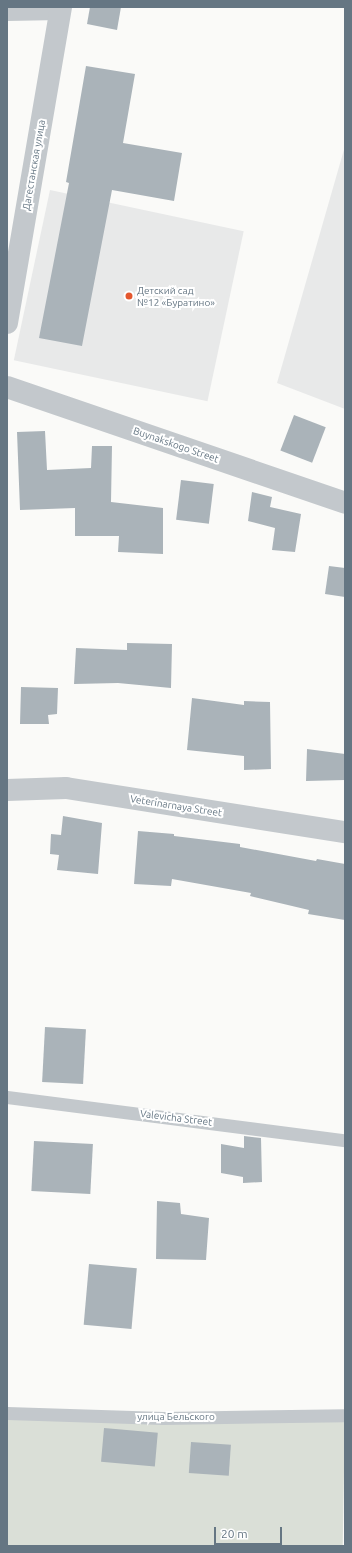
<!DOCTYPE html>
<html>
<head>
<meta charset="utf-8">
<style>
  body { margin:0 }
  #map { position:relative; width:352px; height:1553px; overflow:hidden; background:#fafaf8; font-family:Ubuntu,sans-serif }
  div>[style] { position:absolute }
  .built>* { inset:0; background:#e8e9e9; transform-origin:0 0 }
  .green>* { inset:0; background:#dadfd7; transform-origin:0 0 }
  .building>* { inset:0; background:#aab3b9; transform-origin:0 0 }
  .lane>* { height:13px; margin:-6.5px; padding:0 6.5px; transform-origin:6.5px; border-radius:6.5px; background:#c3c8cc }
  .street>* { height:22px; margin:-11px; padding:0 11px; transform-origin:11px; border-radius:11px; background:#c3c8cc }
  .dots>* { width:11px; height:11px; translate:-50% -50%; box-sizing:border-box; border:2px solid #fff; border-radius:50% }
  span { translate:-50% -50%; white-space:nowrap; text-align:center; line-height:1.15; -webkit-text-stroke:4px #fff; paint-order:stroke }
  .street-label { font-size:10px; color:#657683 }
  .poi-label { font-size:10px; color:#657683 }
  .left { translate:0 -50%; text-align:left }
  .frame { position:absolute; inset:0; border:8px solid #657683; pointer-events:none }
  .scale { position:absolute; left:214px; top:1527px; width:68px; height:18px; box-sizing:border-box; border:2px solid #657683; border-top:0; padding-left:5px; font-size:12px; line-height:14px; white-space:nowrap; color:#657683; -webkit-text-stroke:3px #fff; paint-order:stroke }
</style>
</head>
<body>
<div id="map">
  <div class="built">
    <i style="clip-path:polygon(345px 146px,345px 409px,277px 383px)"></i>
    <i style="left:50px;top:190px;width:198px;height:174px;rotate:12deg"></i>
  </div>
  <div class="green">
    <i style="left:7px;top:1412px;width:338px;height:134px;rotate:1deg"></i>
  </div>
  <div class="building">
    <i style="clip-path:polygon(90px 7px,121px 7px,117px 30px,87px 24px)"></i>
    <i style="clip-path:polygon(86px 66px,135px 74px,123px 143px,182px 153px,174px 201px,112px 190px,82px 346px,39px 338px,69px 183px,66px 182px)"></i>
    <i style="left:294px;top:415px;width:34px;height:38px;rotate:21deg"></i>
    <i style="clip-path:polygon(45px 431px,47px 470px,91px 468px,92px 446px,112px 446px,111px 502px,163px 508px,163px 554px,118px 552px,119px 536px,75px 536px,75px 508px,20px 510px,17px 432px)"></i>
    <i style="left:181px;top:480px;width:33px;height:40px;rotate:7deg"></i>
    <i style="clip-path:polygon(252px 492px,272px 497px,270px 507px,301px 514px,295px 552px,272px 550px,275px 528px,248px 521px)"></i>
    <i style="clip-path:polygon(329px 566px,345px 568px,345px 597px,325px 594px)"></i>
    <i style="clip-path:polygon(127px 643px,172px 644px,171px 688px,118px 683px,74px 684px,76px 648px,127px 650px)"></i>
    <i style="clip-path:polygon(21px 687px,58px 688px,57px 714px,48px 715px,49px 724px,20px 724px)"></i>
    <i style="clip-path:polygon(192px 698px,244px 705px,244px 701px,270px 702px,271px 769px,244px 770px,244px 756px,187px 750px)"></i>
    <i style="clip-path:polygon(307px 749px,345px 754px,345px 780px,306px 781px)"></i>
    <i style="clip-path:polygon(63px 816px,102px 823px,98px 874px,57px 870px,59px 855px,50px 854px,51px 834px,61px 835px)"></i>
    <i style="clip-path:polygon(138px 831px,174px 834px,174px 836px,240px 844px,240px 847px,316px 861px,317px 859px,345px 864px,345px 920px,308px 914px,309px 910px,250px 896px,251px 893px,172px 879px,171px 886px,134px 884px)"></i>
    <i style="left:45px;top:1027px;width:41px;height:55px;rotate:3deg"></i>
    <i style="clip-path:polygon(244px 1136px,261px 1138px,262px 1182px,243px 1183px,243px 1177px,221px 1173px,221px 1144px,244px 1148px)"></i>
    <i style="left:34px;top:1141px;width:59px;height:50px;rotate:3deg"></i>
    <i style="clip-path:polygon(157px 1201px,180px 1203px,181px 1214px,209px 1218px,206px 1260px,156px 1259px)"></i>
    <i style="left:89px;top:1264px;width:48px;height:61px;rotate:5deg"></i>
    <i style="left:104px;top:1428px;width:54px;height:34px;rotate:5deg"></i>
    <i style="left:191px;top:1442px;width:40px;height:31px;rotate:4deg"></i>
  </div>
  <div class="lane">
    <i style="left:7px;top:1097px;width:341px;rotate:7.3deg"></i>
    <i style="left:7px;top:1413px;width:156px;rotate:1.8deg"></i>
    <i style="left:163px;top:1418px;width:182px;rotate:-0.9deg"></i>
  </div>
  <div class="street">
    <i style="left:7px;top:10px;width:53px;rotate:-1.1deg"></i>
    <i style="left:7px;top:323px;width:321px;rotate:-80.3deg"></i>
    <i style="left:7px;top:387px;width:357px;rotate:18.9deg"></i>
    <i style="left:7px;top:790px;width:59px;rotate:-1.9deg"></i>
    <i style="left:66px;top:788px;width:282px;rotate:9deg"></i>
  </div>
  <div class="dots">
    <i style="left:129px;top:296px;background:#e4572e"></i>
  </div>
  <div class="street-label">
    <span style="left:34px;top:165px;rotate:-80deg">Дагестанская улица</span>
    <span style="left:176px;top:445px;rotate:19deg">Buynakskogo Street</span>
    <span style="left:176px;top:806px;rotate:9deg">Veterinarnaya Street</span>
    <span style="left:176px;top:1118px;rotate:7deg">Valevicha Street</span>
    <span style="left:176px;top:1417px">улица Бельского</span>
  </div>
  <div class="poi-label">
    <span class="left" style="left:137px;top:296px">Детский сад<br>№12 «Буратино»</span>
  </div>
  <div class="frame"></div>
  <div class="scale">20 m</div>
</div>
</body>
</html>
